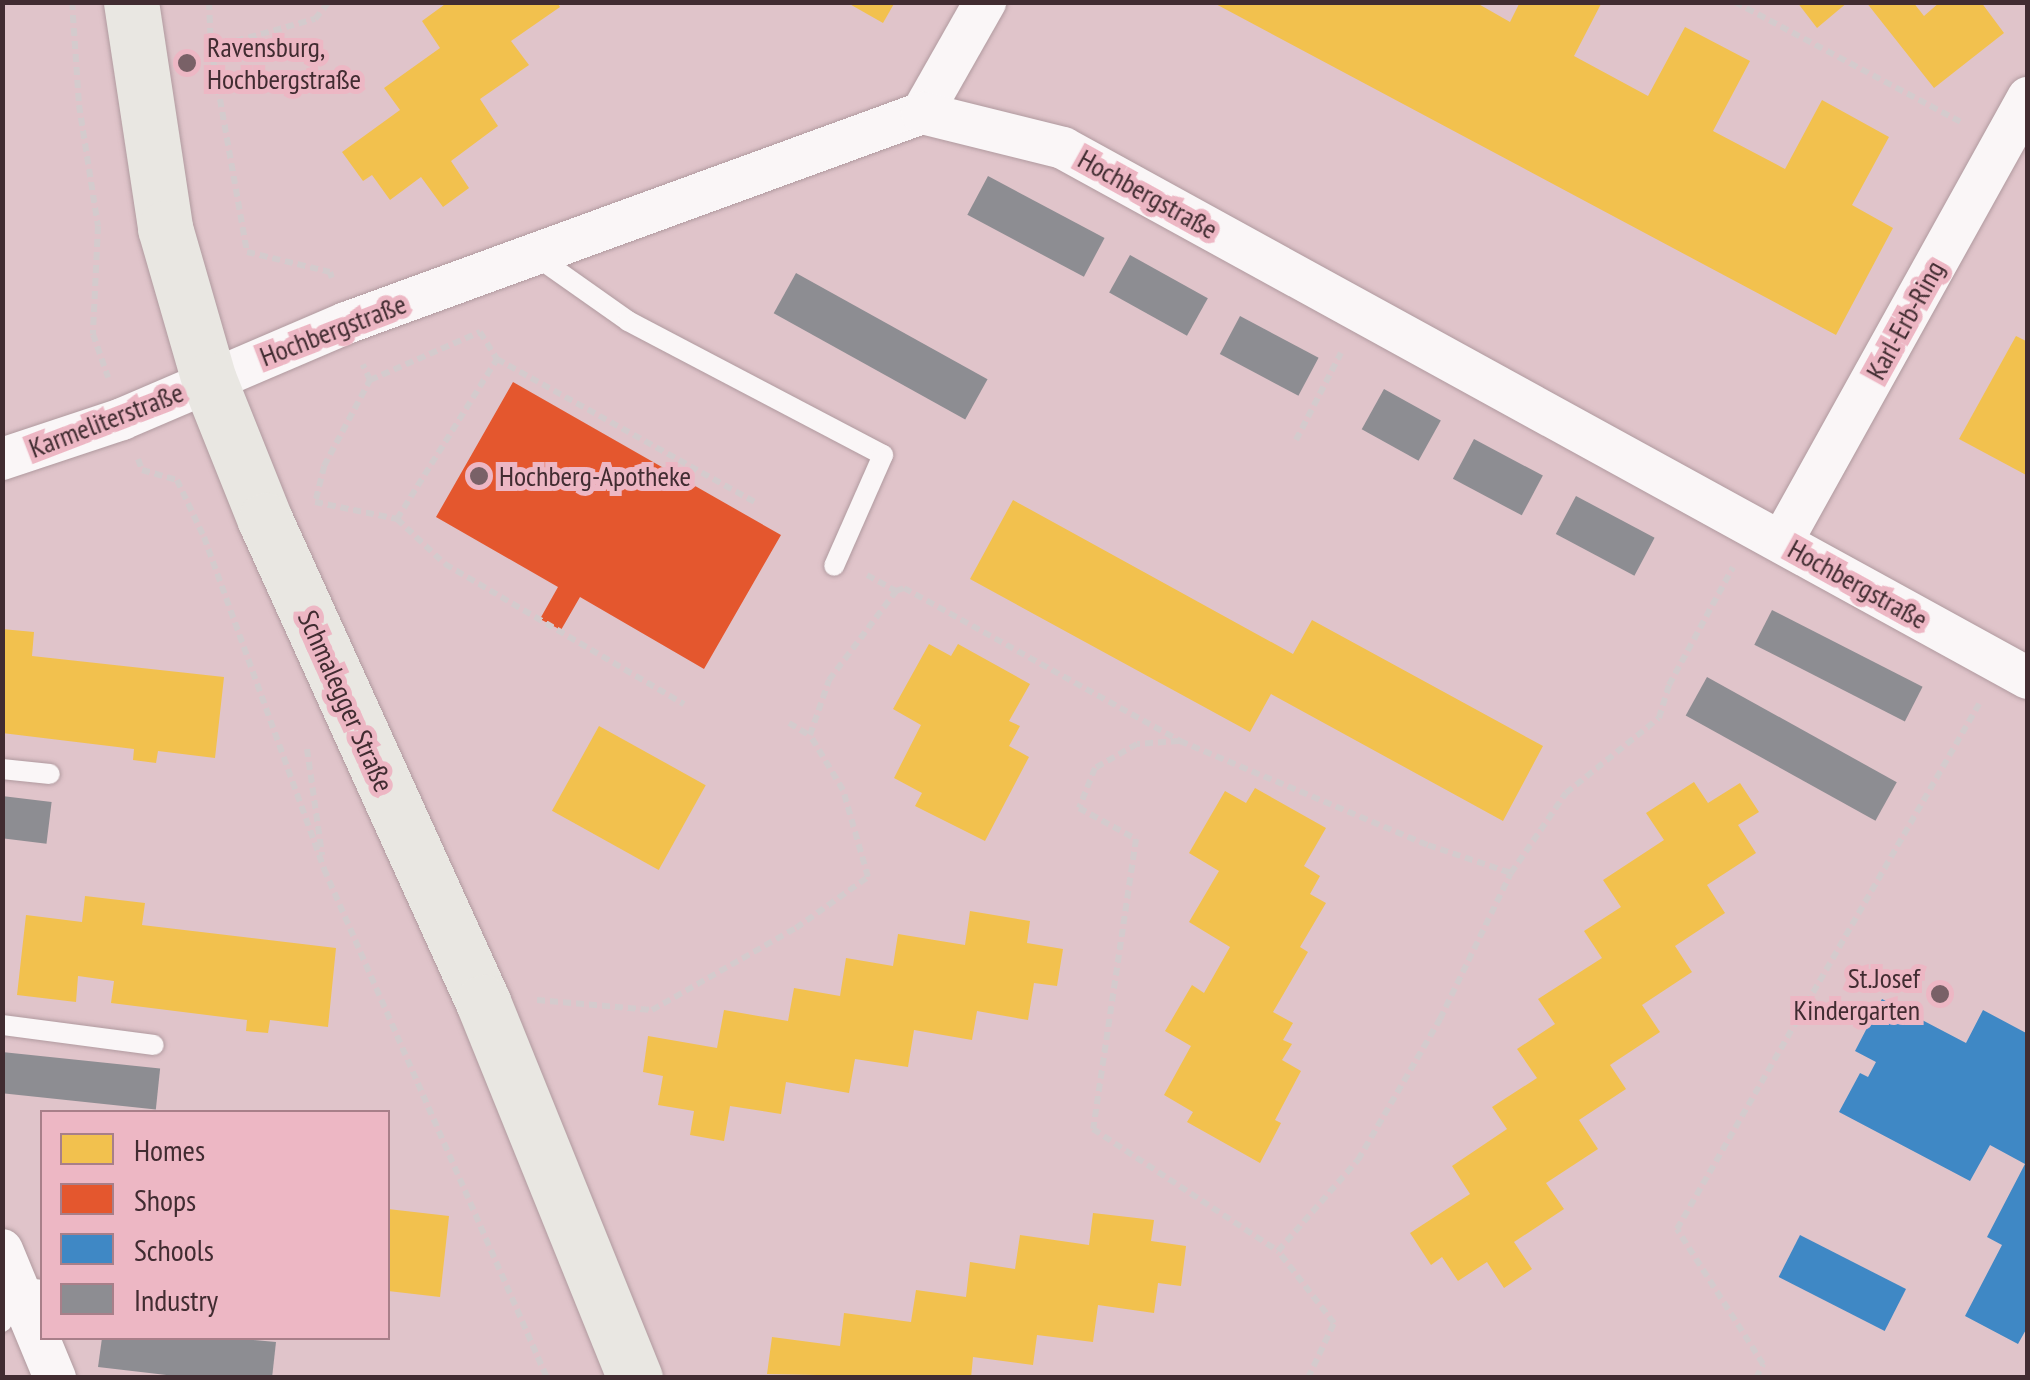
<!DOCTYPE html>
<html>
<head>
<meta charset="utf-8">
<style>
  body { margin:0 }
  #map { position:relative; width:2030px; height:1380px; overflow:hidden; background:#e0c4ca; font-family:"PT Sans Narrow",sans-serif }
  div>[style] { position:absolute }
  .homes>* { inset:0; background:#f2c14e; transform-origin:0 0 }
  .shops>* { inset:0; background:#e4572e }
  .schools>* { inset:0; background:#3f88c5; transform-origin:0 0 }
  .industry>* { inset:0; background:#8d8d92; transform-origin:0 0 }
  .path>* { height:6px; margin-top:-3px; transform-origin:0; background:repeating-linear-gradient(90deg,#d4cbcd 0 8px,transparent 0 13px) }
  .roads { filter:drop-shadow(0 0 2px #b09a9f) drop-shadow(0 0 2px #b09a9f) }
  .lane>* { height:20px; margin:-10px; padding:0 10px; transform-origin:10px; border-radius:10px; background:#faf6f7 }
  .street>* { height:42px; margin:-21px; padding:0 21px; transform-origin:21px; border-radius:21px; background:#faf6f7 }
  .secondary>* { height:55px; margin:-27.5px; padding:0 27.5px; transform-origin:27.5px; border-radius:27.5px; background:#e9e7e2 }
  .dots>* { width:28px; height:28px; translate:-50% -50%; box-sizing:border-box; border:5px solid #edb7c4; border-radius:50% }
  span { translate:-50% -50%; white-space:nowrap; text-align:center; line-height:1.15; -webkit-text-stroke:10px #edb7c4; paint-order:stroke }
  .poi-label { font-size:28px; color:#412c31 }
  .left { translate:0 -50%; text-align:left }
  .right { translate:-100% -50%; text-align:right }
  .street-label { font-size:28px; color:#412c31 }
  .frame { position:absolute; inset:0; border:5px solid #412c31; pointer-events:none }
  .legend { position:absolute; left:40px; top:1110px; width:350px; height:230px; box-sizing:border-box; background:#edb7c4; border:2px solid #a87f89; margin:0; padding:12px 18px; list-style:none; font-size:30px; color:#412c31 }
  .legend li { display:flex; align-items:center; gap:20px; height:50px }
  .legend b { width:50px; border:2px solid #a87f89 }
</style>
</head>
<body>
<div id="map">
  <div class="homes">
    <i style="clip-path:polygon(448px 2px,557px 2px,560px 7px,511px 41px,529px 65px,480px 99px,498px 126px,451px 161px,469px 188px,443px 207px,421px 177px,390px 200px,372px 175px,363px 181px,342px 152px,400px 110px,384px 88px,440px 48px,422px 21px)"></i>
    <i style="clip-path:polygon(846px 2px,895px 2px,883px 23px)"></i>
    <i style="clip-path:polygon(1212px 2px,1475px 2px,1510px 22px,1520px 2px,1602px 2px,1574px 56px,1648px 96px,1685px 27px,1750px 61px,1713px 131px,1785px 169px,1822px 100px,1889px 137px,1852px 205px,1893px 228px,1836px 335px)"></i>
    <i style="clip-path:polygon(1797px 2px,1848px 2px,1817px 28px)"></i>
    <i style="clip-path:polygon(1866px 2px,1913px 2px,1924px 16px,1940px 2px,1981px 2px,2004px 33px,1934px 88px)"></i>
    <i style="clip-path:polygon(2016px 336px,2028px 342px,2028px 476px,1959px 439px)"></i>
    <i style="clip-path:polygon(1013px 500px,1293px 654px,1312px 620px,1543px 746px,1503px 821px,1271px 694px,1250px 732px,970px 579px)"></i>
    <i style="clip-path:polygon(2px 629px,34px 632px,32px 656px,224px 677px,215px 758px,158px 751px,156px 763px,133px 760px,134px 749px,2px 733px)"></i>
    <i style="clip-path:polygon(929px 644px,951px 656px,958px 644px,1030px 684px,1009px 721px,1020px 726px,1009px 746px,1029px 757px,985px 841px,915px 806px,922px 793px,894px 778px,921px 725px,893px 709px)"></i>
    <i style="left:599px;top:726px;width:122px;height:97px;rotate:29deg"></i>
    <i style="clip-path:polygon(1694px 782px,1708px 803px,1740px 783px,1759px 812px,1738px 825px,1756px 853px,1707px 885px,1725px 913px,1675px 946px,1692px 972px,1642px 1005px,1660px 1032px,1610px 1065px,1626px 1089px,1579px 1120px,1598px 1149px,1546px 1183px,1564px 1209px,1514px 1242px,1532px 1269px,1504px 1288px,1487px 1262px,1458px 1281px,1442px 1257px,1431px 1265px,1410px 1233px,1470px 1194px,1452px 1166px,1507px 1129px,1492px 1107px,1537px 1078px,1517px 1049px,1555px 1024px,1538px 999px,1602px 958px,1584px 931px,1621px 907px,1603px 880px,1664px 840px,1646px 813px)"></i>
    <i style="clip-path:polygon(1255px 788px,1326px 828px,1304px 866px,1320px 876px,1310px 894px,1326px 903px,1300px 947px,1308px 952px,1273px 1012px,1293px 1023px,1283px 1040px,1292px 1044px,1282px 1060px,1301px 1071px,1275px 1120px,1281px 1123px,1260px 1163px,1187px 1122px,1193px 1112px,1164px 1095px,1191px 1046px,1165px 1031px,1192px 985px,1204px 993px,1230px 947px,1189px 922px,1219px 871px,1189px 853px,1225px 791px,1246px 803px)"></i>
    <i style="clip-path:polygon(85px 896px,145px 903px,142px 925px,336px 948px,328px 1027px,270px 1020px,268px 1033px,246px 1031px,247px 1020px,111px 1003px,114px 981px,78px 976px,76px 1002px,17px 995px,26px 915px,82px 922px)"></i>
    <i style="clip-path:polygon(970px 911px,1030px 921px,1027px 943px,1063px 949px,1057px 986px,1034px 983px,1028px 1020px,977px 1011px,972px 1040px,914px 1030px,908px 1067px,855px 1059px,849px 1093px,786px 1082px,781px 1114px,730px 1106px,724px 1141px,690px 1135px,694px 1111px,658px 1105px,663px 1076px,643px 1072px,648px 1036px,717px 1048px,724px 1010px,788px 1021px,794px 988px,840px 996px,846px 958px,893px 966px,898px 934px,965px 945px)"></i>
    <i style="clip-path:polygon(388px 1209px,449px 1216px,440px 1297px,388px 1291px)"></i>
    <i style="clip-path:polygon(1093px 1213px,1154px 1220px,1151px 1241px,1186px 1246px,1181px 1286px,1158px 1283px,1154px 1313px,1098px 1305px,1093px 1342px,1037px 1335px,1033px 1365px,973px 1357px,971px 1378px,767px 1374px,772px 1337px,840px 1346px,844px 1313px,911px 1322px,916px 1290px,966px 1297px,970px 1262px,1015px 1269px,1020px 1235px,1089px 1245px)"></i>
  </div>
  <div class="shops">
    <i style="clip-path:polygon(513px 382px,781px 535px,704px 669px,580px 597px,561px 630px,540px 619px,558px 587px,436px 517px)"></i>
  </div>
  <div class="schools">
    <i style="clip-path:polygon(1882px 999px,1966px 1043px,1983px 1010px,2028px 1034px,2028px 1326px,2018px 1344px,1965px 1316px,2002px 1245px,1987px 1237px,2025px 1164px,1990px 1145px,1970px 1181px,1839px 1112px,1860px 1073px,1868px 1077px,1876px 1062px,1855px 1051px)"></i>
    <i style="left:1800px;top:1235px;width:119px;height:47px;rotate:27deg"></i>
  </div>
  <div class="industry">
    <i style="left:988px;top:176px;width:132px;height:44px;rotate:28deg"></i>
    <i style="left:1130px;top:255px;width:89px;height:43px;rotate:29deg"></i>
    <i style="left:796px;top:273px;width:219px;height:46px;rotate:29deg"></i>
    <i style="left:1240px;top:316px;width:89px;height:43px;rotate:28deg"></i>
    <i style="left:1384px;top:389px;width:65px;height:46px;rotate:29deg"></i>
    <i style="left:1474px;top:439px;width:78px;height:45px;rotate:28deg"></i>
    <i style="left:1576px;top:496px;width:89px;height:43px;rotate:28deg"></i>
    <i style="left:1772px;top:610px;width:169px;height:39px;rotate:27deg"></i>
    <i style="left:1707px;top:677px;width:217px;height:44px;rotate:29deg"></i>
    <i style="left:2px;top:796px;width:50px;height:42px;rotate:7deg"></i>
    <i style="left:2px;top:1052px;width:159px;height:41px;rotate:6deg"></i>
    <i style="clip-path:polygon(102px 1338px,233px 1338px,276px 1342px,272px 1378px,192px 1378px,98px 1367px)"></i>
  </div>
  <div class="path">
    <i style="left:72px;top:2px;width:103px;rotate:86.1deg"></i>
    <i style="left:79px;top:105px;width:122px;rotate:81.1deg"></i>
    <i style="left:98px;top:226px;width:108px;rotate:92.7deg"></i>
    <i style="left:93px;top:334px;width:46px;rotate:70.8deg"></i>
    <i style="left:209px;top:2px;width:46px;rotate:87.5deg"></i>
    <i style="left:211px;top:48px;width:207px;rotate:80deg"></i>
    <i style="left:247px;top:252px;width:85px;rotate:13.5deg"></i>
    <i style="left:330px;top:272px;width:6px;rotate:72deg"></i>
    <i style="left:1735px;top:2px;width:256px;rotate:28deg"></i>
    <i style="left:211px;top:48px;width:108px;rotate:-15.6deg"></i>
    <i style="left:315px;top:19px;width:22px;rotate:-51deg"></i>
    <i style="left:370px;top:380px;width:120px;rotate:-23.6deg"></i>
    <i style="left:480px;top:332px;width:32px;rotate:58deg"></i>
    <i style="left:1296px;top:440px;width:98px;rotate:-62.7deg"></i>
    <i style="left:138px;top:459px;width:12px;rotate:70deg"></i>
    <i style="left:142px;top:470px;width:36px;rotate:16deg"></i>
    <i style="left:177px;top:480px;width:63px;rotate:64.7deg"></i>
    <i style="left:204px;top:537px;width:353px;rotate:70.1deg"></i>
    <i style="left:324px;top:869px;width:556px;rotate:66.34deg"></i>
    <i style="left:316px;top:499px;width:34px;rotate:-76deg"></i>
    <i style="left:324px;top:466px;width:98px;rotate:-61.9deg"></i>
    <i style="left:370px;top:380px;width:17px;rotate:-115deg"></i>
    <i style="left:315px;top:502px;width:84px;rotate:11.7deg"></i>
    <i style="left:397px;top:519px;width:189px;rotate:-58deg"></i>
    <i style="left:497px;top:359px;width:295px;rotate:29deg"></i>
    <i style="left:397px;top:519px;width:66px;rotate:43.2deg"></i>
    <i style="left:445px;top:564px;width:277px;rotate:30.4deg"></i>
    <i style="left:867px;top:575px;width:33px;rotate:29deg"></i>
    <i style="left:896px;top:591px;width:9px;rotate:-21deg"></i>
    <i style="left:904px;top:588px;width:316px;rotate:29deg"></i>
    <i style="left:1180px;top:741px;width:269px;rotate:22.8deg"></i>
    <i style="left:1428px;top:845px;width:88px;rotate:18.6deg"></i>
    <i style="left:789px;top:723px;width:23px;rotate:31deg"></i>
    <i style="left:1179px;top:741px;width:42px;rotate:175.9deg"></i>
    <i style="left:1137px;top:744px;width:48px;rotate:150.3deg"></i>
    <i style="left:1095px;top:768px;width:43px;rotate:111.8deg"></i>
    <i style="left:1079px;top:808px;width:65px;rotate:28.5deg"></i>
    <i style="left:1136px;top:839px;width:293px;rotate:98.4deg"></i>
    <i style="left:1093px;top:1129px;width:222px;rotate:33.4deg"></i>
    <i style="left:307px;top:749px;width:107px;rotate:81.9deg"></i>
    <i style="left:537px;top:1000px;width:115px;rotate:5deg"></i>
    <i style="left:652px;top:1010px;width:166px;rotate:-29.7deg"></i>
    <i style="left:796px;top:928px;width:88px;rotate:-35.3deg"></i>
    <i style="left:868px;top:877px;width:91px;rotate:-106deg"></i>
    <i style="left:843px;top:790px;width:64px;rotate:-121deg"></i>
    <i style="left:810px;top:735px;width:58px;rotate:-70.9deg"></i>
    <i style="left:829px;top:680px;width:111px;rotate:-53deg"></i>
    <i style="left:1308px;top:1378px;width:61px;rotate:-64.7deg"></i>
    <i style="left:1334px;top:1323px;width:91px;rotate:-127.9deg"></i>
    <i style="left:1278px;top:1251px;width:121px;rotate:-48.7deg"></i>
    <i style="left:1358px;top:1160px;width:163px;rotate:-59.8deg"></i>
    <i style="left:1440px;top:1019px;width:162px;rotate:-64.1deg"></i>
    <i style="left:1511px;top:873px;width:97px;rotate:-55.5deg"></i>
    <i style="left:1566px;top:793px;width:119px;rotate:-38.9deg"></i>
    <i style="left:1659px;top:718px;width:34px;rotate:-73deg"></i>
    <i style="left:1669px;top:685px;width:134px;rotate:-61.5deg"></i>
    <i style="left:1756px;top:1378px;width:16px;rotate:-63deg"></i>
    <i style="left:1763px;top:1364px;width:160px;rotate:-122.5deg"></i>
    <i style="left:1677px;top:1229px;width:606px;rotate:-60.09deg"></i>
  </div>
  <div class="roads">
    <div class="lane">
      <i style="left:536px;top:256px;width:113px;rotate:35.2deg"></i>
      <i style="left:628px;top:321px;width:288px;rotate:27.7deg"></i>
      <i style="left:883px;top:455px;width:121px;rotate:113.8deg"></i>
      <i style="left:2px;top:769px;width:48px;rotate:5.9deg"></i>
      <i style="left:2px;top:1025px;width:153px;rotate:7.5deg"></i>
      <i style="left:2px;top:1322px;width:38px;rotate:-65deg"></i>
      <i style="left:18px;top:1287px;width:24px;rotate:7deg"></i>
    </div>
    <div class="street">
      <i style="left:922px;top:113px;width:128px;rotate:-60.4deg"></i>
      <i style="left:2px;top:459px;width:126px;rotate:-18.4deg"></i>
      <i style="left:122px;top:419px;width:244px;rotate:-23.2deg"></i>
      <i style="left:346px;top:323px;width:613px;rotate:-20.03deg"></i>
      <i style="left:922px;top:113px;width:145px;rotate:13.9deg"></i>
      <i style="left:1063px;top:148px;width:1101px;rotate:28.78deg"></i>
      <i style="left:1782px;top:541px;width:507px;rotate:-60.96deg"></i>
      <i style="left:2px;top:1250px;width:139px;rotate:67.5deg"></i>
    </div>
    <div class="secondary">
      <i style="left:131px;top:2px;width:229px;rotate:81.4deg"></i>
      <i style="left:165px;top:228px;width:158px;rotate:73.9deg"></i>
      <i style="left:209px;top:380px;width:151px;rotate:68.2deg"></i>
      <i style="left:265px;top:520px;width:529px;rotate:65.66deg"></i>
      <i style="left:483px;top:1002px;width:406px;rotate:68deg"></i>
    </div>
  </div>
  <div class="dots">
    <i style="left:187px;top:63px;background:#796167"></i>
    <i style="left:479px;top:476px;background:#796167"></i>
    <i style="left:1940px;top:994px;background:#796167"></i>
  </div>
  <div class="poi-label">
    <span class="left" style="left:207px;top:63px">Ravensburg,<br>Hochbergstraße</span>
    <span class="left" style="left:499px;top:476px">Hochberg-Apotheke</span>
    <span class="right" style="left:1920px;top:994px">St.Josef<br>Kindergarten</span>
  </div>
  <div class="street-label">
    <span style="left:1148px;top:194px;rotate:29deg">Hochbergstraße</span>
    <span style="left:1905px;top:320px;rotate:-61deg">Karl-Erb-Ring</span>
    <span style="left:333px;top:330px;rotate:-21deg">Hochbergstraße</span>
    <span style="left:106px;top:420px;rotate:-21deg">Karmeliterstraße</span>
    <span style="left:1858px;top:584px;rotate:29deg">Hochbergstraße</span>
    <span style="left:346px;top:701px;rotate:66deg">Schmalegger Straße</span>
  </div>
  <div class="frame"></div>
  <ul class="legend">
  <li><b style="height:28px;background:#f2c14e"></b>Homes</li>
  <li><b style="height:28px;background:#e4572e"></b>Shops</li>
  <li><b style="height:28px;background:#3f88c5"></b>Schools</li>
  <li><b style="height:28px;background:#8d8d92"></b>Industry</li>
  </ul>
</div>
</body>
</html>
